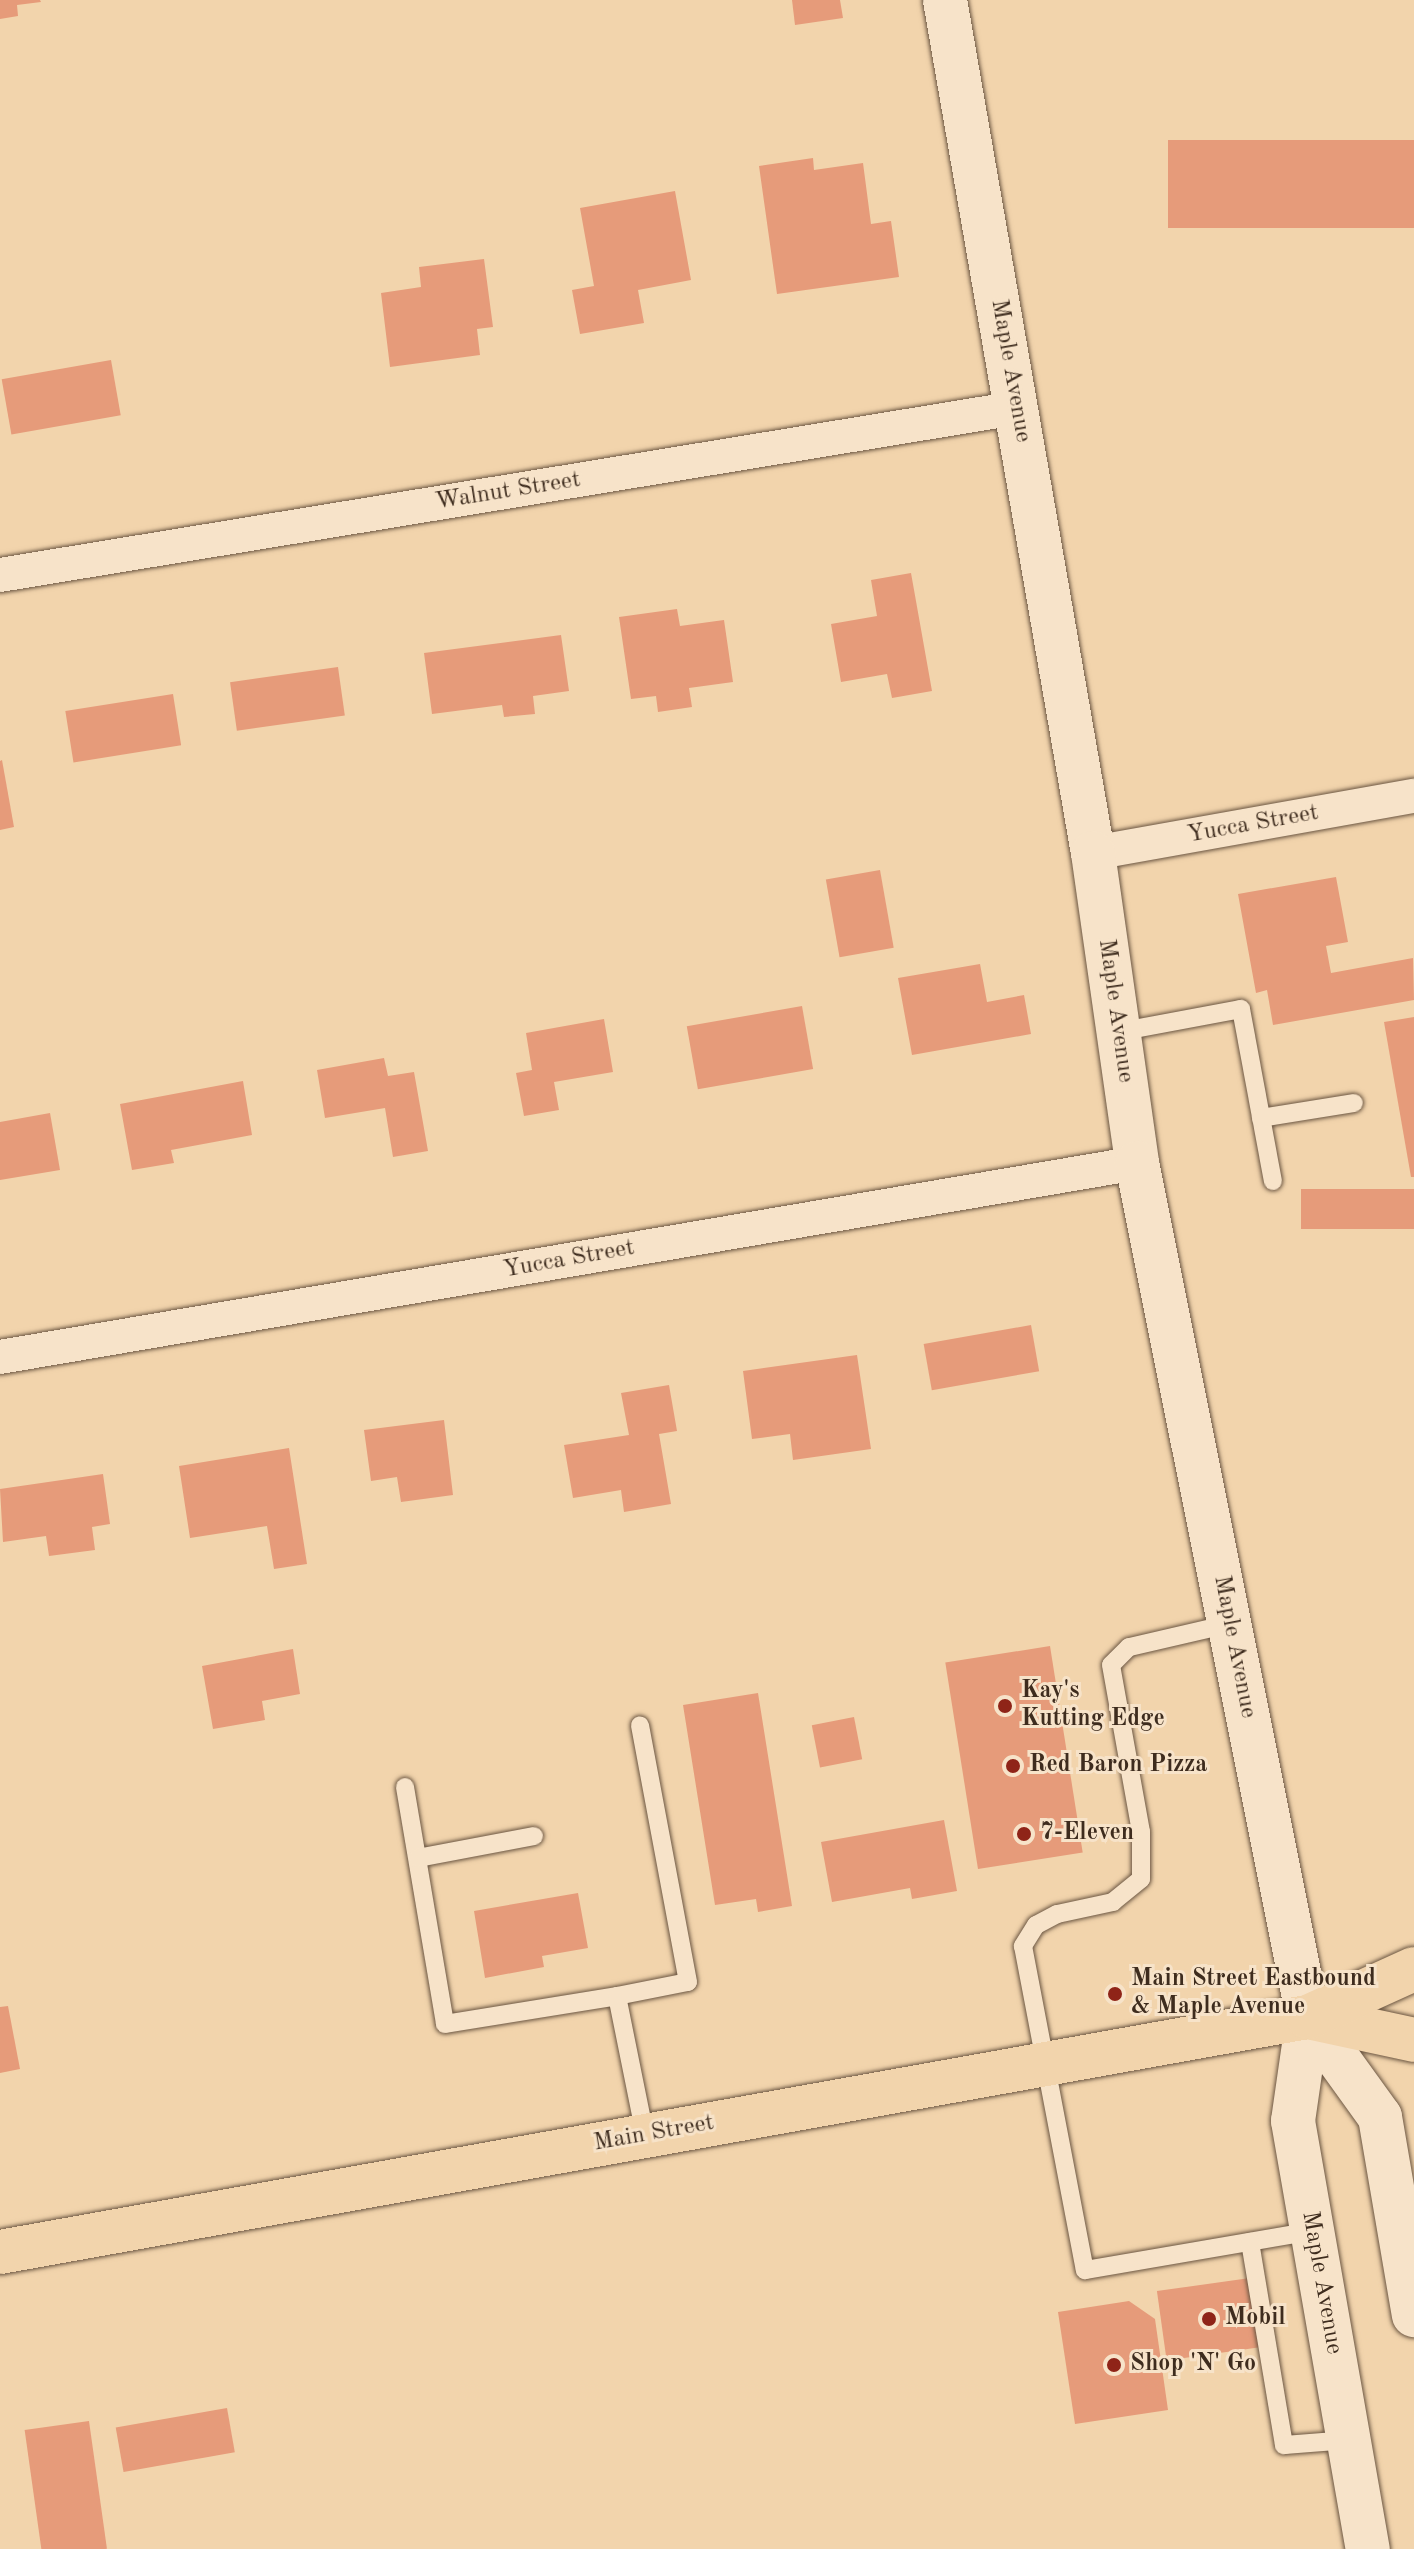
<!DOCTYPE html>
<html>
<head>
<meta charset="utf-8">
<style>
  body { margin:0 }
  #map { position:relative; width:1414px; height:2549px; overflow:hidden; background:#f2d4ac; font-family:"Old Standard TT",serif }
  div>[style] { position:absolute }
  .building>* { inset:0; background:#e69b7a; transform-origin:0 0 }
  .roads { filter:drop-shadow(0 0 2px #6b5642) drop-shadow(0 0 2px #6b5642) }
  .lane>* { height:18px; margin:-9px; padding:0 9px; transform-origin:9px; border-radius:9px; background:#f7e3c9 }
  .street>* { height:34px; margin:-17px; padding:0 17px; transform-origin:17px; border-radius:17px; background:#f7e3c9 }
  .secondary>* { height:44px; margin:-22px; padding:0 22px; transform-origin:22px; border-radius:22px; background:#f7e3c9 }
  .primary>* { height:44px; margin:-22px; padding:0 22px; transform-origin:22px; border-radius:22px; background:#f2d4ac }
  .dots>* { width:22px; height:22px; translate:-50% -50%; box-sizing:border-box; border:4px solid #f7e3c9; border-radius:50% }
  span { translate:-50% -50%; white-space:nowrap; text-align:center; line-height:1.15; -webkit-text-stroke:6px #f7e3c9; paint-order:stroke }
  .street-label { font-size:24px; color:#3e2c1e }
  .poi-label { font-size:24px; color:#3e2c1e; font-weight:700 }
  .left { translate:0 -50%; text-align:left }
</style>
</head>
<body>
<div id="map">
  <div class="building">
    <i style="clip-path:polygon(0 0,40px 0,41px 2px,17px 5px,18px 16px,0 19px)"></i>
    <i style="clip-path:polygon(792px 0,840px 0,843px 18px,795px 25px)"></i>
    <i style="left:1414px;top:140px;width:88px;height:246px;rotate:90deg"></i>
    <i style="clip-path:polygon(813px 158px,814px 170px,863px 163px,871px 224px,891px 221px,899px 277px,777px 294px,759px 166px)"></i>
    <i style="clip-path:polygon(675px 191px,691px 280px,638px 290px,644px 323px,580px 334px,572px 290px,594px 286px,580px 208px)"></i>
    <i style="clip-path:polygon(484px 259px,493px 327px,477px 329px,480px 355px,390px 367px,381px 293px,421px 287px,419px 267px)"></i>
    <i style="left:111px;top:360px;width:56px;height:111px;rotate:80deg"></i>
    <i style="clip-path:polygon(911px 573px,932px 691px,892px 698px,887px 674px,841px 682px,831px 624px,877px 616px,871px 580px)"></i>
    <i style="clip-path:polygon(677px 609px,680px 626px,724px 620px,733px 682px,689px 688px,692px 707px,658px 712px,656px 696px,631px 699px,619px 617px)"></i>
    <i style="clip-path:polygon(561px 635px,569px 691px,533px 696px,535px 714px,504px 717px,502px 705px,432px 714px,424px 653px)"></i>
    <i style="left:338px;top:667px;width:49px;height:109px;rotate:82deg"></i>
    <i style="left:173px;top:694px;width:52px;height:109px;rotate:81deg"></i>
    <i style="clip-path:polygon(2px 760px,14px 827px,0 830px,0 761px)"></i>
    <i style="left:880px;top:870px;width:79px;height:55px;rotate:80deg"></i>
    <i style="clip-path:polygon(1336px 877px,1348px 942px,1326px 946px,1331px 973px,1413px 958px,1414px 1000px,1273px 1025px,1267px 990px,1256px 993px,1238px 894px)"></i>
    <i style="clip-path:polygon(980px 964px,987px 1002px,1024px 995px,1031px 1034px,912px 1055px,898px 978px)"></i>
    <i style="left:802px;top:1006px;width:64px;height:117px;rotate:80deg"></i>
    <i style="clip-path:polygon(1414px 1017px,1414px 1177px,1411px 1177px,1384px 1022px)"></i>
    <i style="clip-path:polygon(604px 1019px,613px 1072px,554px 1082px,559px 1110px,524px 1116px,516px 1073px,532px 1070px,526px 1033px)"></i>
    <i style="clip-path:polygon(384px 1058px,388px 1076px,414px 1072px,428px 1151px,393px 1157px,385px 1108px,325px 1118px,317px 1070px)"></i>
    <i style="clip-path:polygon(243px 1081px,252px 1135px,171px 1150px,174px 1163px,132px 1170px,120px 1104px)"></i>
    <i style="clip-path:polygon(50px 1113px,60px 1170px,0 1180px,0 1122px)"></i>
    <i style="left:1414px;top:1189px;width:40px;height:113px;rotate:90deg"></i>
    <i style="left:1031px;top:1325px;width:47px;height:109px;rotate:80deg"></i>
    <i style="clip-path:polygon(857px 1355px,871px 1449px,793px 1460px,790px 1434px,752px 1439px,743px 1371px)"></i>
    <i style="clip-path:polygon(669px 1385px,677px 1431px,659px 1434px,671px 1504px,624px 1512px,621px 1490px,573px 1498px,564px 1445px,629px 1435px,621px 1393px)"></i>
    <i style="clip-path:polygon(444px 1420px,453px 1495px,401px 1502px,397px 1477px,371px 1481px,364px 1430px)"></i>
    <i style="clip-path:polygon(289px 1448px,307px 1564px,274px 1569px,267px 1526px,190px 1538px,179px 1466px)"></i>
    <i style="clip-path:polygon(103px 1474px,110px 1524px,92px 1527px,95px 1550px,49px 1556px,46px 1536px,3px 1542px,0 1489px)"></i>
    <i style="left:1050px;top:1646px;width:209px;height:106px;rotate:81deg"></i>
    <i style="clip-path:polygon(293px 1649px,300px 1694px,262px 1701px,265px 1720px,213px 1729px,202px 1666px)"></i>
    <i style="clip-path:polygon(758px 1693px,792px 1906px,758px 1912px,756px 1899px,715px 1905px,683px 1705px)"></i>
    <i style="left:854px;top:1717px;width:43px;height:43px;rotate:79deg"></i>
    <i style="clip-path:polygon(944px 1820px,957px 1891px,912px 1899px,910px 1888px,832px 1902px,821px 1842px)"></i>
    <i style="clip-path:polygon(578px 1893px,588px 1948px,542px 1956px,544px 1967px,485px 1978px,474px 1911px)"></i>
    <i style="clip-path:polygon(8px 2006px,20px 2069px,0 2073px,0 2007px)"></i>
    <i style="left:1250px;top:2278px;width:70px;height:94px;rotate:82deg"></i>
    <i style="clip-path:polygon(1129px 2301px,1155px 2319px,1168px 2410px,1075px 2424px,1058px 2312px)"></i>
    <i style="left:227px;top:2408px;width:45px;height:113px;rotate:80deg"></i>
    <i style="left:89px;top:2421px;width:129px;height:65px;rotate:82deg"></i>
  </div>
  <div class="roads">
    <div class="lane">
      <i style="left:1118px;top:1032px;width:125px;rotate:-10.6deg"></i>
      <i style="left:1241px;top:1009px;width:175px;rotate:79.5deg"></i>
      <i style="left:1261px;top:1118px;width:94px;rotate:-9.2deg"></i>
      <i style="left:1229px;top:1624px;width:103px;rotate:167deg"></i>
      <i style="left:1129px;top:1647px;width:25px;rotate:135deg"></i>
      <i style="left:1111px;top:1665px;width:170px;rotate:79.8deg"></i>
      <i style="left:1141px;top:1832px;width:47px;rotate:90deg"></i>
      <i style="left:1141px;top:1879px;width:36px;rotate:141deg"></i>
      <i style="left:1113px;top:1902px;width:57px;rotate:167.9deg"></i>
      <i style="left:1057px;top:1914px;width:24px;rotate:152deg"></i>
      <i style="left:1036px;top:1925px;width:25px;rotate:122deg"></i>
      <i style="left:1023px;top:1946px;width:330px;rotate:79.2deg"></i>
      <i style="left:1085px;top:2270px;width:230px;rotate:-9.7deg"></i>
      <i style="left:405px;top:1787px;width:240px;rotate:80.4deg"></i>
      <i style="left:445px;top:2024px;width:174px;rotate:-9.2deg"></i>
      <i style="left:617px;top:1996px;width:142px;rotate:78.6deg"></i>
      <i style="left:418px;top:1858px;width:118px;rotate:-10.7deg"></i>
      <i style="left:617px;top:1996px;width:72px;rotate:-11.2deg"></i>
      <i style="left:688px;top:1982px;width:261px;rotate:-100.6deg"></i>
      <i style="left:1250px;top:2242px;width:206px;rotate:80.5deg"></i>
      <i style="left:1284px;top:2445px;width:65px;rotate:-4.4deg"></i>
    </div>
    <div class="street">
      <i style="left:0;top:575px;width:1031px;rotate:-9.33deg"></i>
      <i style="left:1093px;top:853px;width:326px;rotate:-10.1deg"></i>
      <i style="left:0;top:1357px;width:1153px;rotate:-9.68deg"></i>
    </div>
    <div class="secondary">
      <i style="left:945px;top:0;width:866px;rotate:80.16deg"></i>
      <i style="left:1093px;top:853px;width:313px;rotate:81.9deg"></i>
      <i style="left:1137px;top:1163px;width:871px;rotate:78.68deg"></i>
      <i style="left:1308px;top:2017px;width:105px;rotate:98.2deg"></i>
      <i style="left:1293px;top:2121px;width:435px;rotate:80.1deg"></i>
      <i style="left:1308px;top:2017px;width:123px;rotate:54.2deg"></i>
      <i style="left:1380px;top:2117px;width:201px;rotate:80.3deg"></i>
    </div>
    <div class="primary">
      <i style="left:1308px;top:2017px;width:108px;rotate:12.2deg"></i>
      <i style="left:0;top:2252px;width:1329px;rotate:-10.19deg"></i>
      <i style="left:1308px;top:2017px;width:116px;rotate:-24.4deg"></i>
    </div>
  </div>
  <div class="dots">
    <i style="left:1005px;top:1706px;background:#8f2418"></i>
    <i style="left:1013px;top:1766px;background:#8f2418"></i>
    <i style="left:1024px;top:1834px;background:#8f2418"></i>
    <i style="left:1115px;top:1994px;background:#8f2418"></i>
    <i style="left:1209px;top:2319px;background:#8f2418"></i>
    <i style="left:1114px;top:2365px;background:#8f2418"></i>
  </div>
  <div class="street-label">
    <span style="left:1010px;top:371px;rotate:80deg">Maple Avenue</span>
    <span style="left:508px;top:492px;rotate:-9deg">Walnut Street</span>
    <span style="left:1253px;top:825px;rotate:-10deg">Yucca Street</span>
    <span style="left:1115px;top:1011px;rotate:82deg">Maple Avenue</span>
    <span style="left:569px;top:1260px;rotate:-10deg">Yucca Street</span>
    <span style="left:1234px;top:1647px;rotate:79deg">Maple Avenue</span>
    <span style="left:654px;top:2134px;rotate:-10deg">Main Street</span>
    <span style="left:1321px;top:2283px;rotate:80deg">Maple Avenue</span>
  </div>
  <div class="poi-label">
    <span class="left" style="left:1021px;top:1706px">Kay's<br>Kutting Edge</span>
    <span class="left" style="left:1029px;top:1766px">Red Baron Pizza</span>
    <span class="left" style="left:1040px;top:1834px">7-Eleven</span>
    <span class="left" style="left:1131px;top:1994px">Main Street Eastbound<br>&amp; Maple Avenue</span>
    <span class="left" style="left:1225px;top:2319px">Mobil</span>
    <span class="left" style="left:1130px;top:2365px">Shop 'N' Go</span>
  </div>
</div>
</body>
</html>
